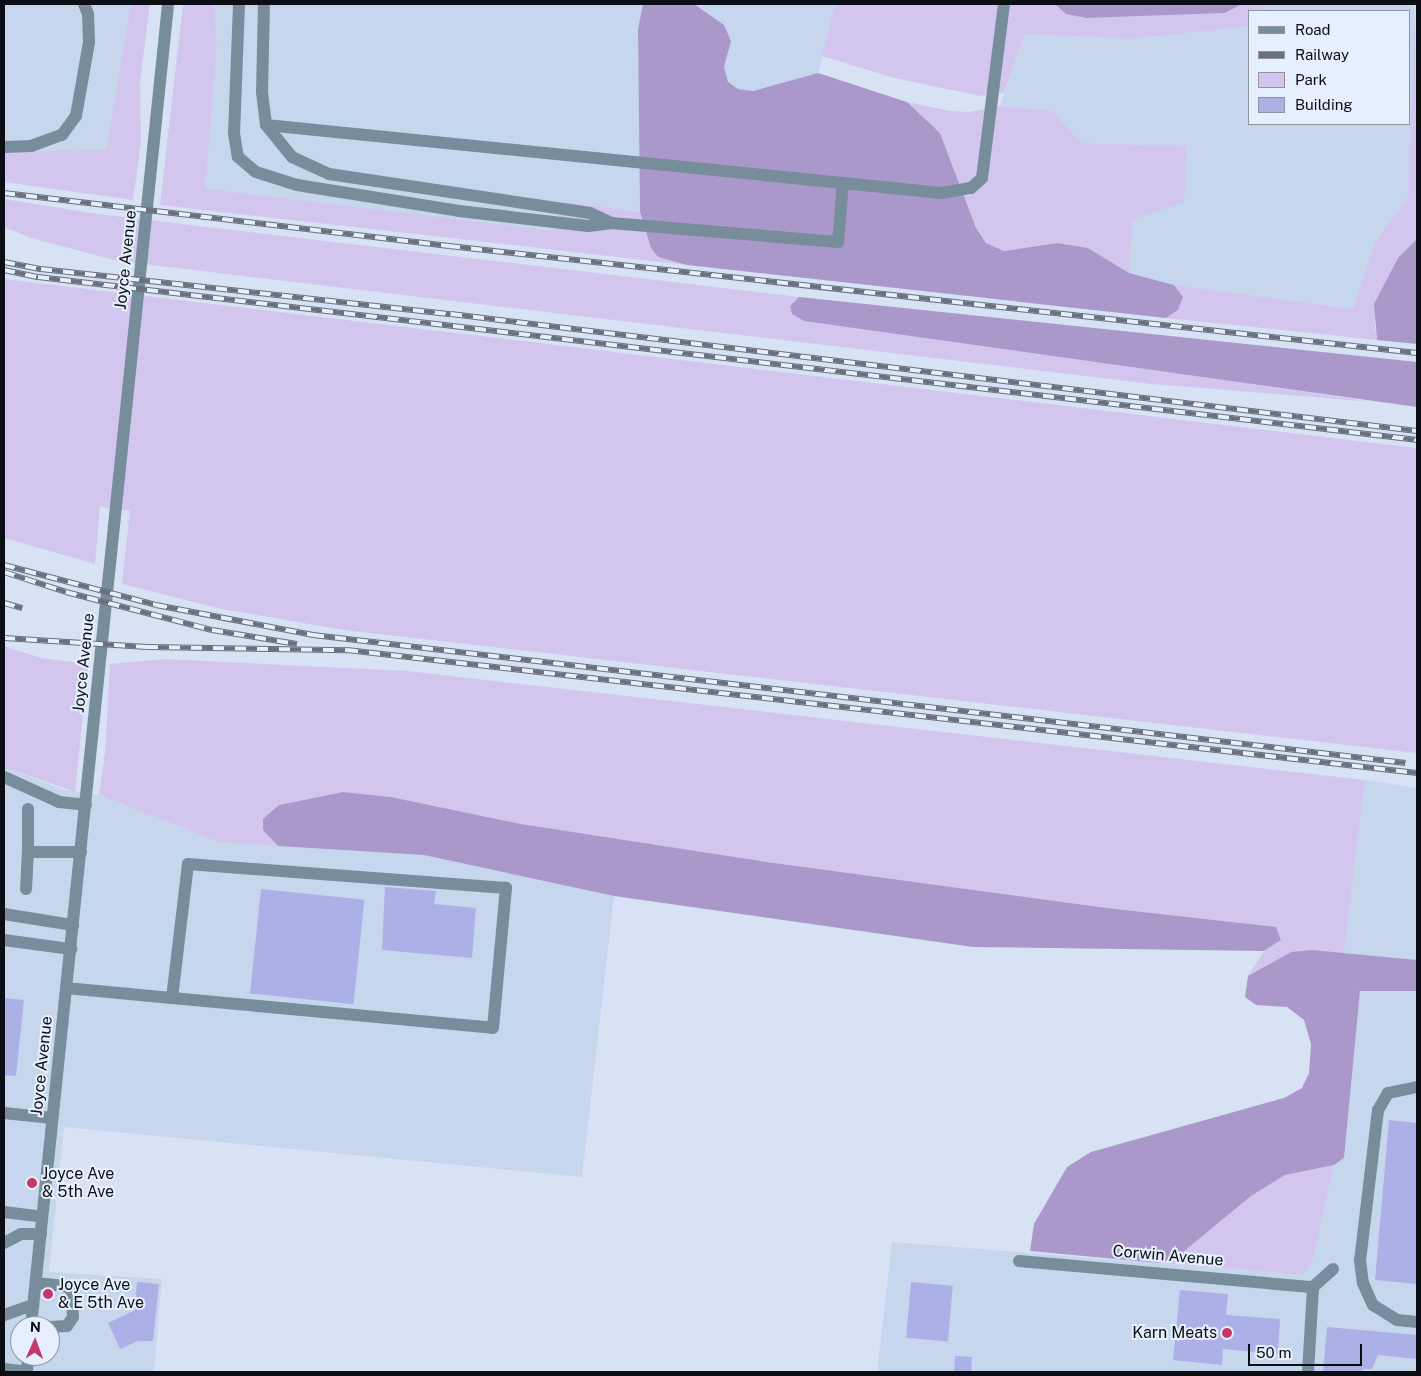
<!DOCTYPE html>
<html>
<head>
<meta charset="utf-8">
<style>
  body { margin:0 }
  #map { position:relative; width:1421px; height:1376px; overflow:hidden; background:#d7e2f4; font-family:"Public Sans",sans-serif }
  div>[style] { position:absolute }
  .built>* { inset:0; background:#c6d6ed }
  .green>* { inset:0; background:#d3c6ee }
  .forest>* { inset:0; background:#aa98cb }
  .building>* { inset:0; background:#abb1e6; transform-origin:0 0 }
  .minor>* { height:12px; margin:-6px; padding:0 6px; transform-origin:6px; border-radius:6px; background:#778d9c }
  .rail>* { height:5.5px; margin-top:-2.75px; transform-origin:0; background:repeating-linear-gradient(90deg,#e6effd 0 11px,#6a717d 0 22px); box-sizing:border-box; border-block:1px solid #6a717d }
  .dots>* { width:14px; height:14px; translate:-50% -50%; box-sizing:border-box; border:2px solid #e6effd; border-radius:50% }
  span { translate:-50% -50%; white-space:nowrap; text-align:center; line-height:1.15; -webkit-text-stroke:4px #e6effd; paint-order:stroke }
  .street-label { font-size:16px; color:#0b0e14 }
  .poi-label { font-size:16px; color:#0b0e14 }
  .left { translate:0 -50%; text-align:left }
  .right { translate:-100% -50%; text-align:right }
  .frame { position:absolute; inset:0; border:5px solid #0b0e14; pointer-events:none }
  .legend { position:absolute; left:1248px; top:10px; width:162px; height:115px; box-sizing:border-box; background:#e6effd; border:1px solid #8e95a0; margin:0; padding:6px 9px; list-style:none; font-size:15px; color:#0b0e14 }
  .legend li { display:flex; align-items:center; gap:10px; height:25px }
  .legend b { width:25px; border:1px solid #8e95a0 }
  .north { position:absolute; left:10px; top:1316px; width:50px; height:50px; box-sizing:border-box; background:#e6effd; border:1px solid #8e95a0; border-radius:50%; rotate:2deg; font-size:14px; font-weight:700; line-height:20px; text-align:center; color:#0b0e14 }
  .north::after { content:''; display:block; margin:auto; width:18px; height:22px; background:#c4386c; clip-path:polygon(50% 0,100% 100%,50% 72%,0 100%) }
  .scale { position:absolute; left:1248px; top:1344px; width:114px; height:22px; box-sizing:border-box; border:2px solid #0b0e14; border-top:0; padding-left:6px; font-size:15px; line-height:18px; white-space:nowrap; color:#0b0e14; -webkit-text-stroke:4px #e6effd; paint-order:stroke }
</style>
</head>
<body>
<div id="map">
  <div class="built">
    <i style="clip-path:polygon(4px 4px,131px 4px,106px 150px,4px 152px)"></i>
    <i style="clip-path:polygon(214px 4px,643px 4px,638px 29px,640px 212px,562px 201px,556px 231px,204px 189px,217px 45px)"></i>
    <i style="clip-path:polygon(694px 4px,835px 4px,818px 73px,753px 91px,738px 89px,728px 82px,724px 67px,730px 41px,724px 25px)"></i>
    <i style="clip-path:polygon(1266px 4px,1415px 4px,1408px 198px,1375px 243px,1353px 309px,1174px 285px,1129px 273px,1133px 219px,1187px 146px,1081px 143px,1053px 111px,1000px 106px,1025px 34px,1132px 39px,1250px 26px,1250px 124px,1410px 124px,1410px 11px,1265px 11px)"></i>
    <i style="clip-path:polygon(evenodd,4px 767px,64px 790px,99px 795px,219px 842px,424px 855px,614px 896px,582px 1177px,64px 1127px,49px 1272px,162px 1279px,154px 1372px,4px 1372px,4px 767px,20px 1326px,50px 1326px,50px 1356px,20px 1356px,20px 1326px)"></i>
    <i style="clip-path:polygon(1365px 780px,1417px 788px,1417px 960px,1344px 953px)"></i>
    <i style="clip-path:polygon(1360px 991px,1417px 991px,1417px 1372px,877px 1372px,892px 1242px,1303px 1275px,1313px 1259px,1334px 1165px,1344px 1158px)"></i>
  </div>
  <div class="green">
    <i style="clip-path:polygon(131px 4px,150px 4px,140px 81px,141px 142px,133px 200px,4px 182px,4px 152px,106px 150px)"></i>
    <i style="clip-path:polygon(183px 4px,214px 4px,217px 45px,205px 189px,556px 231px,561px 201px,640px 212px,651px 247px,658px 257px,687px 265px,160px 205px)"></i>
    <i style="clip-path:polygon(835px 4px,1055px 4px,1066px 14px,1086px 18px,1225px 13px,1242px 4px,1266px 4px,1265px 11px,1250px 11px,1250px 26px,1132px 39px,1025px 34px,1004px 93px,981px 96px,894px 78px,822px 56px)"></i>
    <i style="clip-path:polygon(1415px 4px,1417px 239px,1398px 258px,1374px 322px,1377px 340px,1166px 318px,1178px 310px,1183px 297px,1174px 285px,1353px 309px,1375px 243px,1408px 197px)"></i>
    <i style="clip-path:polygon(907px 102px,950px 111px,969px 112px,1000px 106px,1053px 111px,1081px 143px,1187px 146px,1184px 202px,1133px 219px,1129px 273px,1088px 248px,1057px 243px,1004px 251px,986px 243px,976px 228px,940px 133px)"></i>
    <i style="clip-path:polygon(4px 199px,98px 214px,799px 297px,790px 306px,1138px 367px,1373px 402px,1152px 384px,118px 261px,31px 238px,4px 227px)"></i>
    <i style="clip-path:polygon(4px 279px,1417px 448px,1417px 753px,344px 630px,217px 608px,122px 584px,130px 511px,100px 507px,95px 564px,4px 538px)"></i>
    <i style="clip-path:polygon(4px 646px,41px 658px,88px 664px,75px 792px,4px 767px)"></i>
    <i style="clip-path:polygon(164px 659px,407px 671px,1365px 780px,1344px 953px,1291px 952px,1248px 976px,1264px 951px,1281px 940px,1276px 927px,1107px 908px,767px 862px,521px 824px,391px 797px,343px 792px,279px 805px,263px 820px,263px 830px,278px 846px,219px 842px,99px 795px,105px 753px,110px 664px)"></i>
    <i style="clip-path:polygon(1334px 1165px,1313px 1259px,1303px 1275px,1159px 1263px,1177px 1256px,1251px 1196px,1285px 1175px)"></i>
  </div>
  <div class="forest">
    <i style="clip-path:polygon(643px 4px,694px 4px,724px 25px,731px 41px,724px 67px,728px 82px,738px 89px,753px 91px,818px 73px,907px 102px,940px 133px,976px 228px,986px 243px,1004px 251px,1057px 243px,1088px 248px,1129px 273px,1174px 285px,1183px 297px,1178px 310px,1166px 318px,687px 265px,658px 257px,651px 248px,640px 212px,638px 29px)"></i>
    <i style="clip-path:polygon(1055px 4px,1242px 4px,1225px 13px,1086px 18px,1066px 14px)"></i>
    <i style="clip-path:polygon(1417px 239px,1417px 344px,1377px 340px,1374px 304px,1398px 258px)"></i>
    <i style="clip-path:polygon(799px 297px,1417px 362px,1417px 407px,804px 321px,792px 314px,790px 306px)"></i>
    <i style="clip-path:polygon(343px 792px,391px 797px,521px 824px,767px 862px,1107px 908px,1276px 927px,1281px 940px,1264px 951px,973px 947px,614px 896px,424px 855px,278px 846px,263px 830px,263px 819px,279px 805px)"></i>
    <i style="clip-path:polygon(1312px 950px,1417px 960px,1417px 991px,1360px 991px,1344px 1158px,1334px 1165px,1285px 1175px,1251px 1196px,1177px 1257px,1159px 1263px,1030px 1251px,1034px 1224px,1067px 1167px,1091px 1152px,1284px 1098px,1302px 1088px,1309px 1073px,1311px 1044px,1304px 1020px,1287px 1007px,1256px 1005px,1245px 997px,1248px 976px,1291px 952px)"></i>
  </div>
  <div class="building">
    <i style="clip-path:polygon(385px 887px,436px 891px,434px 904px,476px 908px,472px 958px,382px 950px)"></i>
    <i style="left:261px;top:889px;width:104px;height:105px;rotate:6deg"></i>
    <i style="clip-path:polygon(4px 998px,24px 1000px,16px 1076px,4px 1075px)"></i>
    <i style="clip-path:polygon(1389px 1120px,1417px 1123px,1417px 1284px,1375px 1280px)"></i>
    <i style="clip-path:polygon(137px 1282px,159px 1284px,153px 1341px,138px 1341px,120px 1349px,108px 1323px,135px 1310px)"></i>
    <i style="left:911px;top:1282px;width:42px;height:56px;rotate:5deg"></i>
    <i style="clip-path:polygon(1180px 1290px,1228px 1294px,1226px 1315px,1280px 1319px,1278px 1354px,1223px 1349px,1222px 1365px,1173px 1360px)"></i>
    <i style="clip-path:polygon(1327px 1327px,1417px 1335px,1416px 1359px,1378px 1355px,1372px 1369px,1363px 1369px,1363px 1372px,1323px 1372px)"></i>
    <i style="left:955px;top:1356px;width:17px;height:16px;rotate:3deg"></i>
  </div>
  <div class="minor">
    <i style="left:239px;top:4px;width:129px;rotate:92.2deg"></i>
    <i style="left:234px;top:133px;width:24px;rotate:81deg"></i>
    <i style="left:238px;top:157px;width:23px;rotate:40deg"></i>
    <i style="left:256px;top:172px;width:43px;rotate:17.6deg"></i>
    <i style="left:297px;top:185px;width:164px;rotate:9.1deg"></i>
    <i style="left:459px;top:211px;width:130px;rotate:6.6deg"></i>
    <i style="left:588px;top:226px;width:23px;rotate:-7deg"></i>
    <i style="left:611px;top:223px;width:228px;rotate:4.8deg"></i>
    <i style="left:838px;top:242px;width:59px;rotate:-85.2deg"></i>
    <i style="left:264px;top:4px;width:88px;rotate:91.3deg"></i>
    <i style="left:262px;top:92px;width:33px;rotate:83deg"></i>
    <i style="left:266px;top:125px;width:679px;rotate:5.74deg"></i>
    <i style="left:942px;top:193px;width:29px;rotate:-10deg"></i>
    <i style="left:971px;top:188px;width:15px;rotate:-42deg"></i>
    <i style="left:982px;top:178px;width:175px;rotate:-82.8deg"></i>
    <i style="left:266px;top:125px;width:41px;rotate:50.9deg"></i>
    <i style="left:292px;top:157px;width:41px;rotate:24.7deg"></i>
    <i style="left:329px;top:174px;width:264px;rotate:8.5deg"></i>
    <i style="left:590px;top:213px;width:23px;rotate:25deg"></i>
    <i style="left:4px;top:147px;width:27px;rotate:-2deg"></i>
    <i style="left:31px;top:146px;width:33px;rotate:-20deg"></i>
    <i style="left:62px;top:135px;width:24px;rotate:-54deg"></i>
    <i style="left:76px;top:116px;width:75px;rotate:-80deg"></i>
    <i style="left:89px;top:42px;width:28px;rotate:-92deg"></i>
    <i style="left:88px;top:14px;width:11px;rotate:-112deg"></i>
    <i style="left:4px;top:777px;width:60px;rotate:24.4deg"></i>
    <i style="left:59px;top:802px;width:27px;rotate:6deg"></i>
    <i style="left:28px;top:852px;width:43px;rotate:-90deg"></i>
    <i style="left:26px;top:889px;width:37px;rotate:-87deg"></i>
    <i style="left:28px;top:852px;width:53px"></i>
    <i style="left:4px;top:914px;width:70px;rotate:9.1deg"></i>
    <i style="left:4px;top:940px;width:68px;rotate:7.7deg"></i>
    <i style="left:66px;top:988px;width:106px;rotate:5.4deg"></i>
    <i style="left:172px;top:998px;width:322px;rotate:5.3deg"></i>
    <i style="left:493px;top:1028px;width:141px;rotate:-84.7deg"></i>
    <i style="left:506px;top:888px;width:319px;rotate:-175.7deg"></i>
    <i style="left:188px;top:864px;width:135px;rotate:96.8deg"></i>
    <i style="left:1417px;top:1087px;width:30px;rotate:168deg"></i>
    <i style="left:1388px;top:1093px;width:20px;rotate:120deg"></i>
    <i style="left:1378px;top:1110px;width:151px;rotate:96.8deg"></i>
    <i style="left:1360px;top:1260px;width:23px;rotate:83deg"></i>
    <i style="left:1363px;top:1283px;width:24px;rotate:66deg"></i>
    <i style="left:1373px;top:1305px;width:28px;rotate:32deg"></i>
    <i style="left:1397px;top:1320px;width:20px;rotate:6deg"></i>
    <i style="left:4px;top:1113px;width:48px;rotate:5.9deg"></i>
    <i style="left:4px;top:1212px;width:38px;rotate:7deg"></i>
    <i style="left:4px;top:1243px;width:19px;rotate:-28deg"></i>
    <i style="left:21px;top:1234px;width:20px"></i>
    <i style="left:1019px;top:1261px;width:295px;rotate:5.1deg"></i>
    <i style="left:36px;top:1283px;width:29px;rotate:6deg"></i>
    <i style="left:65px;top:1286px;width:8px;rotate:30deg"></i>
    <i style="left:72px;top:1290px;width:27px;rotate:88deg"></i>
    <i style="left:73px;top:1317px;width:11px;rotate:124deg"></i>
    <i style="left:67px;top:1326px;width:17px;rotate:177deg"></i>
    <i style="left:4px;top:1315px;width:31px;rotate:-19deg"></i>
    <i style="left:31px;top:1326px;width:1329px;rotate:-84.08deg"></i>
    <i style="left:4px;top:1369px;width:23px;rotate:7deg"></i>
    <i style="left:27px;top:1372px;width:16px;rotate:-86deg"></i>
    <i style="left:1308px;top:1372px;width:85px;rotate:-86.6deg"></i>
    <i style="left:1313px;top:1287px;width:27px;rotate:-42deg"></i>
  </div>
  <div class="rail">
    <i style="left:4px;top:193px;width:448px;rotate:6.8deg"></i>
    <i style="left:449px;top:246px;width:974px;rotate:6.31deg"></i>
    <i style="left:4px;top:262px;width:38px;rotate:11deg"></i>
    <i style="left:41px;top:269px;width:412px;rotate:6.3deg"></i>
    <i style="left:451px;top:314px;width:973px;rotate:6.91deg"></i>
    <i style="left:4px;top:270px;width:35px;rotate:12deg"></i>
    <i style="left:38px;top:277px;width:1389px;rotate:6.74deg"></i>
    <i style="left:4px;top:565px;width:157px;rotate:14.7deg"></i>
    <i style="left:156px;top:605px;width:160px;rotate:10.8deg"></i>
    <i style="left:313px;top:635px;width:1100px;rotate:6.68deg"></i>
    <i style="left:4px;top:572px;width:65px;rotate:17.9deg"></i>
    <i style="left:66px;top:592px;width:151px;rotate:14.6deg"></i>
    <i style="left:212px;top:630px;width:86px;rotate:9.4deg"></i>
    <i style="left:4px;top:603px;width:19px;rotate:16deg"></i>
    <i style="left:4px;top:638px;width:143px;rotate:3.6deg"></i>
    <i style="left:147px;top:647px;width:200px;rotate:0.9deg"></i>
    <i style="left:347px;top:650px;width:1077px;rotate:6.56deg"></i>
  </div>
  <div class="dots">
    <i style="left:32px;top:1183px;background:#c4386c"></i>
    <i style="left:48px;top:1294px;background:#c4386c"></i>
    <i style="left:1227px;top:1333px;background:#c4386c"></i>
  </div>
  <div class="street-label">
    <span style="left:126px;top:260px;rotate:-84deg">Joyce Avenue</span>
    <span style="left:84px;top:663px;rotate:-84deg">Joyce Avenue</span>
    <span style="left:42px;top:1066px;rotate:-84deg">Joyce Avenue</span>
    <span style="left:1168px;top:1256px;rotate:5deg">Corwin Avenue</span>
  </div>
  <div class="poi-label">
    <span class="left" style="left:42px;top:1183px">Joyce Ave<br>&amp; 5th Ave</span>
    <span class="left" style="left:58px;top:1294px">Joyce Ave<br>&amp; E 5th Ave</span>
    <span class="right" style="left:1217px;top:1333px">Karn Meats</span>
  </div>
  <div class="frame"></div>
  <ul class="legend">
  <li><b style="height:6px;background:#778d9c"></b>Road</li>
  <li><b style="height:6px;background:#6a717d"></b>Railway</li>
  <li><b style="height:14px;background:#d3c6ee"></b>Park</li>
  <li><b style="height:14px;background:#abb1e6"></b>Building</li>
  </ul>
  <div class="north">N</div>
  <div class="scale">50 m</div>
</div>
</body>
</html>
